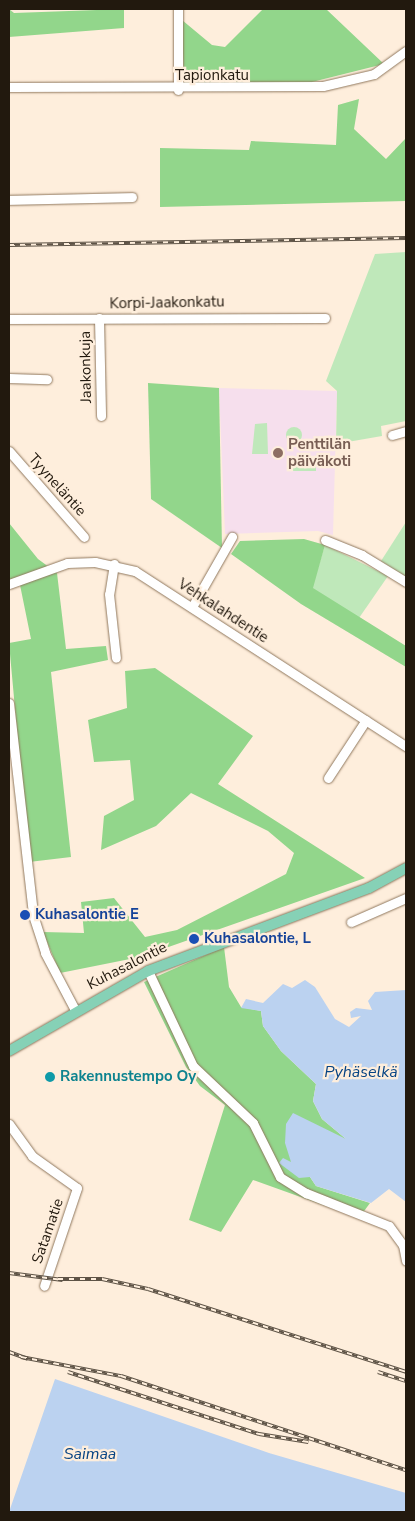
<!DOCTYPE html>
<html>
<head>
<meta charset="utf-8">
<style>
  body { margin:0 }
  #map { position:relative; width:415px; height:1521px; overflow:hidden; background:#feeedc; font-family:"Nunito Sans",sans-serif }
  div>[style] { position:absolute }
  .education>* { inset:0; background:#f6dfed }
  .green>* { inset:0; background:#bfe8ba; transform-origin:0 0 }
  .round { border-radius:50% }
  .forest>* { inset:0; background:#92d68b }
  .water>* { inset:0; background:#bbd2f0 }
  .roads { filter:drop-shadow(0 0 1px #90785e) drop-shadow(0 0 1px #90785e) }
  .minor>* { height:9px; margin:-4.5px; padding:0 4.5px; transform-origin:4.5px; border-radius:4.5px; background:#fff }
  .major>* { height:10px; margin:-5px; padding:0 5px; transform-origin:5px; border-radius:5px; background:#86d1b6 }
  .rail>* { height:4px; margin-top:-2px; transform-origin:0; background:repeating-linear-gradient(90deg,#feeedc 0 5.5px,#5e5346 0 11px); box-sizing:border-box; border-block:1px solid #5e5346 }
  .dots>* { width:14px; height:14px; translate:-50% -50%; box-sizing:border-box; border:2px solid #feeedc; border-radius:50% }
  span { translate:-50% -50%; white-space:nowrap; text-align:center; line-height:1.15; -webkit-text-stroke:4.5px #feeedc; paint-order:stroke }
  .street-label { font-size:15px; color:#22190e }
  .education-label { font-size:15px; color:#785e54; font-weight:700 }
  .left { translate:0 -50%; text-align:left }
  .transit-label { font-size:15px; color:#164399; font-weight:700 }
  .culture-label { font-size:15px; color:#0d838f; font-weight:700 }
  .water-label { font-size:16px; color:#064383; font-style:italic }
  .frame { position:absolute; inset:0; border:10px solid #22190e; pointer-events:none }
</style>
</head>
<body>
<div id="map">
  <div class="education">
    <i style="clip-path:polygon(219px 388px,337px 391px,333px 535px,318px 531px,225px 534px)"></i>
  </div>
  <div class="green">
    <i style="clip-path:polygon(406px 252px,406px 421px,381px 426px,382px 436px,336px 444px,337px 391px,326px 381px,375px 254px)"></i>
    <i style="clip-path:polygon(267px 423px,268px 454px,252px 454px,255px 424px)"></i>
    <i class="round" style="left:286px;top:427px;width:16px;height:16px"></i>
    <i style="left:290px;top:461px;width:26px;height:10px"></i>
    <i style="clip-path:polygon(406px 522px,406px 577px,381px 561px)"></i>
    <i style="clip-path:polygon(325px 545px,388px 576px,359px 618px,312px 588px)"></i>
  </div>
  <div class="forest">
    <i style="clip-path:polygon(9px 9px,14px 13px,124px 9px,124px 28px,9px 37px)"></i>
    <i style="clip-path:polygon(263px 9px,326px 9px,384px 64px,308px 83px,184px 86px,182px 20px,212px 45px,225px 47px)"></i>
    <i style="clip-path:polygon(359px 99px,354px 129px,386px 159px,406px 138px,406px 201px,160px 207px,160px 148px,249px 150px,251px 141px,336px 145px,338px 105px)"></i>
    <i style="clip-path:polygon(148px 383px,219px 388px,222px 548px,151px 499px)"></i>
    <i style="clip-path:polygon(9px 523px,38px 559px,57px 573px,66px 649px,106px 646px,108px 660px,51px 672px,71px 857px,29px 862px,9px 643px,31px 639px,20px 585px,9px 588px)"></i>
    <i style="clip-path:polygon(304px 539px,325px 545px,313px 588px,406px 646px,406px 667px,301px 604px,231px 554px,240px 541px)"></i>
    <i style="clip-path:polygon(155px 668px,253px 736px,218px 784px,365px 878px,140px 957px,60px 973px,43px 932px,84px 933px,81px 902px,114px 898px,145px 937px,177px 930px,286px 874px,294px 853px,268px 831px,191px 793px,156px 826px,101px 850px,104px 816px,134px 800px,130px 760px,94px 762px,88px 720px,127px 708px,125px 671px)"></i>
    <i style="clip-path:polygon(224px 947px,229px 987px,241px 1007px,261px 1011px,263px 1026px,281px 1051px,316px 1084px,313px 1101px,322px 1119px,346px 1139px,310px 1177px,316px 1186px,370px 1203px,359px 1218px,253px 1180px,221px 1232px,189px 1220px,225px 1105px,200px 1086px,186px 1067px,144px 982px)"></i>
  </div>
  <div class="water">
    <i style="clip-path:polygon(305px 980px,315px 987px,335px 1019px,349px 1027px,361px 1016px,351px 1018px,350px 1012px,356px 1008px,372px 1010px,368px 1001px,375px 992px,406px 990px,406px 1202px,389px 1189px,371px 1203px,316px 1186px,310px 1177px,299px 1178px,279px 1163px,283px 1158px,291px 1162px,285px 1143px,286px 1124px,293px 1113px,346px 1139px,322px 1119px,313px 1101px,316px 1084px,281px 1051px,263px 1026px,261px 1011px,241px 1008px,246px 999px,263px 1003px,283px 984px,292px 988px)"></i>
    <i style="clip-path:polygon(55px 1379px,269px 1453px,406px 1493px,406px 1512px,9px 1512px)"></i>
  </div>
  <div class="roads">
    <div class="minor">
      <i style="left:178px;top:9px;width:81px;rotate:90deg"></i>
      <i style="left:9px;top:87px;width:314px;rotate:-0.2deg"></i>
      <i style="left:323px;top:86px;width:52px;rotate:-13.2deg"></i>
      <i style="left:374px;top:74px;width:39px;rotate:-36deg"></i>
      <i style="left:9px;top:200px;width:123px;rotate:-1.4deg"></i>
      <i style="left:99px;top:318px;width:98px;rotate:88.8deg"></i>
      <i style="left:9px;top:319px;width:316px;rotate:-0.2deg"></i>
      <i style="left:9px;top:378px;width:38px;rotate:2deg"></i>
      <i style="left:392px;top:435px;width:15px;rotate:-16deg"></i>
      <i style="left:9px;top:451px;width:114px;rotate:48.9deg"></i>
      <i style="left:325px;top:540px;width:40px;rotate:22deg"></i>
      <i style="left:362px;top:555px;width:52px;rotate:31.5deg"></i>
      <i style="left:114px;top:564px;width:30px;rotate:99deg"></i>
      <i style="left:109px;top:594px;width:64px;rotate:83.8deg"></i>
      <i style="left:9px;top:584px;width:62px;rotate:-19.9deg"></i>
      <i style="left:67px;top:563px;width:28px;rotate:-2deg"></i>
      <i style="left:95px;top:562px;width:41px;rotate:12.7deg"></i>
      <i style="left:135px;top:571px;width:323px;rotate:32.9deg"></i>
      <i style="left:192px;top:607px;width:81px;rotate:-60.3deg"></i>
      <i style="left:9px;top:703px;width:213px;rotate:83.5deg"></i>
      <i style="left:33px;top:915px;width:40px;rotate:72deg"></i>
      <i style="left:45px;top:953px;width:64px;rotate:62.2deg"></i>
      <i style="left:328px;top:778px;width:69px;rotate:-56.8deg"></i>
      <i style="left:351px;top:922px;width:60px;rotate:-23.6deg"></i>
      <i style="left:148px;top:971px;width:105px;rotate:64.7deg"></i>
      <i style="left:193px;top:1066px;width:83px;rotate:43.5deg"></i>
      <i style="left:253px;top:1123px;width:60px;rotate:63.4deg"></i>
      <i style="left:280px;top:1177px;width:31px;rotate:32deg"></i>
      <i style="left:306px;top:1193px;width:89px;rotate:21.7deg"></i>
      <i style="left:389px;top:1226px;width:24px;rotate:54deg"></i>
      <i style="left:403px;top:1245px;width:16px;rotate:79deg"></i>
      <i style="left:9px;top:1124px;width:39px;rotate:54deg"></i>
      <i style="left:32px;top:1156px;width:55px;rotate:35.4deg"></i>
      <i style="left:77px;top:1188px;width:103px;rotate:108.6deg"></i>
    </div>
    <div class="major">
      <i style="left:9px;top:1051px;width:160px;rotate:-29.9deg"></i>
      <i style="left:148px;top:971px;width:236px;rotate:-20.6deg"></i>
      <i style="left:369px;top:888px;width:42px;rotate:-28.4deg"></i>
    </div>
  </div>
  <div class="rail">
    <i style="left:9px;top:245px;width:397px;rotate:-1deg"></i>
    <i style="left:9px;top:1273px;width:54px;rotate:7.4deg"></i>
    <i style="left:58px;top:1279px;width:44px"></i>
    <i style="left:102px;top:1279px;width:47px;rotate:12.3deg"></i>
    <i style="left:148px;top:1289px;width:271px;rotate:17.8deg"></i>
    <i style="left:9px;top:1352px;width:20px;rotate:20deg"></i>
    <i style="left:21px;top:1357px;width:102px;rotate:10.8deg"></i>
    <i style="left:121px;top:1376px;width:300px;rotate:18.3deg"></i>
    <i style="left:68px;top:1372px;width:201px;rotate:18deg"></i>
    <i style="left:259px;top:1434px;width:50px;rotate:9.3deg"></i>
    <i style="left:378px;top:1372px;width:29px;rotate:18deg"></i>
  </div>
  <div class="dots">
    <i style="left:278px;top:453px;background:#8d6e63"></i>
    <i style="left:25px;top:915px;background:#1a4fb4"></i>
    <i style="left:194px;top:939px;background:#1a4fb4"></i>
    <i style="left:50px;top:1077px;background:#0f9aa8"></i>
  </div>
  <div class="street-label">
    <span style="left:212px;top:76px">Tapionkatu</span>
    <span style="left:167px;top:303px;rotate:-1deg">Korpi-Jaakonkatu</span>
    <span style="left:86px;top:367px;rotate:-91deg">Jaakonkuja</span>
    <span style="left:57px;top:485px;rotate:48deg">Tyyneläntie</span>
    <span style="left:223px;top:611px;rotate:33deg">Vehkalahdentie</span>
    <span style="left:127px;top:966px;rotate:-27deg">Kuhasalontie</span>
    <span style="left:48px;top:1231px;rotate:-71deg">Satamatie</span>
  </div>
  <div class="education-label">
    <span class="left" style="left:288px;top:453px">Penttilän<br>päiväkoti</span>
  </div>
  <div class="transit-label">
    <span class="left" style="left:35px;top:915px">Kuhasalontie E</span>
    <span class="left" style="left:204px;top:939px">Kuhasalontie, L</span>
  </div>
  <div class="culture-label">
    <span class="left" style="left:60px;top:1077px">Rakennustempo Oy</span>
  </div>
  <div class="water-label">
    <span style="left:361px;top:1072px">Pyhäselkä</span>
    <span style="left:90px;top:1454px">Saimaa</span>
  </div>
  <div class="frame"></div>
</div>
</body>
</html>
